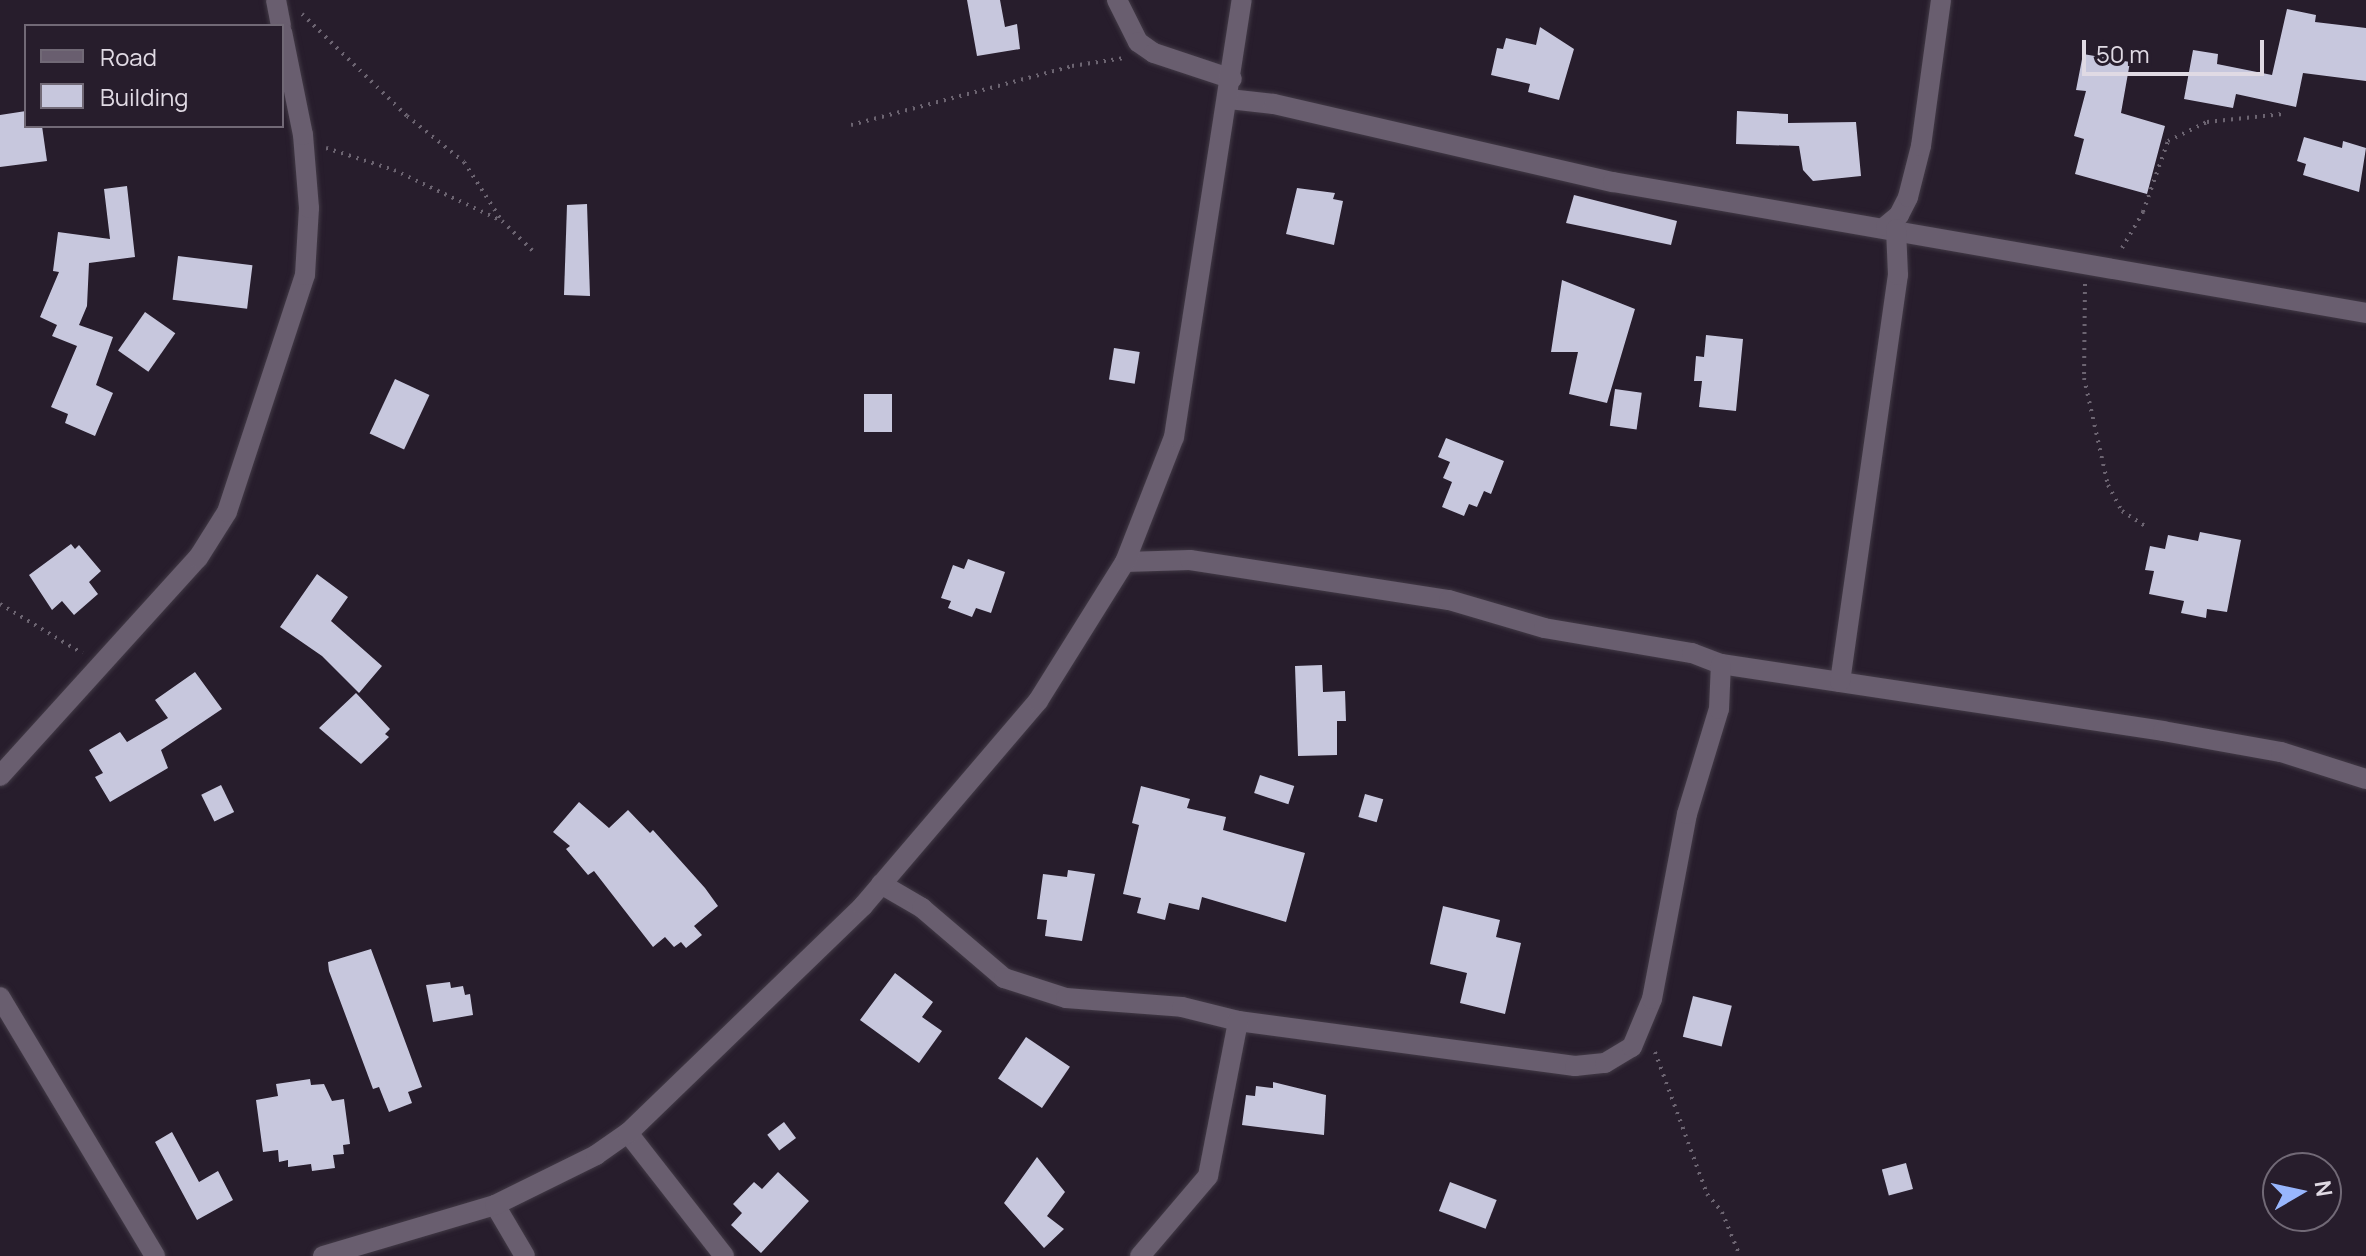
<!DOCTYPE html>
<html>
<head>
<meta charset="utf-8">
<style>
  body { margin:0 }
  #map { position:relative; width:2366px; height:1256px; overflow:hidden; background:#271d2c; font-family:Manrope,sans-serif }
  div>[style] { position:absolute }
  .building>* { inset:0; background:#c7c7dd; transform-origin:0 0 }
  .path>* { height:4px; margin-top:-2px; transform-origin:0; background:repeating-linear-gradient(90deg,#6c6471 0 2px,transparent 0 8px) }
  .roads { filter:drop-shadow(0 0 2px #423a46) drop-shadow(0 0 2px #423a46) }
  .minor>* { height:20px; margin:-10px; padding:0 10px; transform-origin:10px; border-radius:10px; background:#695e6f }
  span { translate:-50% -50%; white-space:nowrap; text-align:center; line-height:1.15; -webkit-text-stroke:8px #271d2c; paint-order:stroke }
  .legend { position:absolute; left:24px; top:24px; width:260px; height:104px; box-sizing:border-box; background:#271d2c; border:2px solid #716976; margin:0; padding:10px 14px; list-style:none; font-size:24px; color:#e0dae4 }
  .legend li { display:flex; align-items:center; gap:16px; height:40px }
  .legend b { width:40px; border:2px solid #716976 }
  .north { position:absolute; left:2262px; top:1152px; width:80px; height:80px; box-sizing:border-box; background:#271d2c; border:2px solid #716976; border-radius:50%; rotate:81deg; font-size:22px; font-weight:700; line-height:32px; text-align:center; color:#e0dae4 }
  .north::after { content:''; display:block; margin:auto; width:28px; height:36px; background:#98b6fd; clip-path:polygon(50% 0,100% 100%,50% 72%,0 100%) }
  .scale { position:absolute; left:2082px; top:40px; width:182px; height:36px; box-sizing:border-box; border:4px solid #e0dae4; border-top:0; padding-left:10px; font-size:24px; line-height:28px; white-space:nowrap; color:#e0dae4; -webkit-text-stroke:6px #271d2c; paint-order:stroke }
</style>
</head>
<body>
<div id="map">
  <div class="building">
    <i style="clip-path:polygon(967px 0,1000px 0,1005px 27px,1017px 24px,1020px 49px,977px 56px)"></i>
    <i style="clip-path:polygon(2287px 9px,2316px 15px,2315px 22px,2366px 28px,2366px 81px,2303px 73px,2296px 107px,2236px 94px,2233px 108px,2184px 99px,2193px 50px,2218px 54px,2217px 64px,2272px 75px)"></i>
    <i style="clip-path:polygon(1540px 27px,1574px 49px,1559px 100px,1528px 92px,1530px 84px,1491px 75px,1497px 48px,1503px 49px,1506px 38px,1536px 45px)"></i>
    <i style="clip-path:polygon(2083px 54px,2130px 62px,2121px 113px,2165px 126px,2147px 194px,2075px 174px,2084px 139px,2074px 136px,2086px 91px,2076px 90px)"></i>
    <i style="clip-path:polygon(26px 111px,26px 126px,42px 126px,47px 161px,0 167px,0 115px)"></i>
    <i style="clip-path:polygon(1737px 111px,1788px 114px,1788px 123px,1856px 122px,1861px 176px,1813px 181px,1803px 170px,1799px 146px,1736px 144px)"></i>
    <i style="clip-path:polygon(2304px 137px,2342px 148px,2343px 141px,2366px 148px,2359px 192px,2303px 175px,2306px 164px,2297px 161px)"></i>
    <i style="clip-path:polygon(127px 186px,135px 257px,89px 263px,87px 306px,79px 325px,113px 337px,96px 385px,113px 393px,95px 436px,65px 423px,68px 414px,51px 407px,77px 346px,52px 336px,57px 325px,40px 317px,59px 272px,53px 271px,58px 232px,110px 239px,104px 189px)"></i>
    <i style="clip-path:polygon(1297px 188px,1335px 193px,1333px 199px,1343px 201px,1334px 245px,1286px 234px)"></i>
    <i style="clip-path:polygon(1574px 195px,1677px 221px,1671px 245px,1566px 223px)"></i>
    <i style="clip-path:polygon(587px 204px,590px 296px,564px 295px,567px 205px)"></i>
    <i style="left:178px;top:256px;width:75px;height:44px;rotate:7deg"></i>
    <i style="clip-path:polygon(1562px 280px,1635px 309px,1607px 403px,1569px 394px,1578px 352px,1551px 352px)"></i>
    <i style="left:145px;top:312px;width:37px;height:47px;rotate:35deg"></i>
    <i style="clip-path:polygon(1706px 335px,1743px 339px,1736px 411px,1699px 407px,1702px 381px,1694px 381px,1696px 356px,1704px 357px)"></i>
    <i style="left:1114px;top:348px;width:26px;height:32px;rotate:9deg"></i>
    <i style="left:395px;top:379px;width:38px;height:60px;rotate:25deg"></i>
    <i style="left:1615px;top:389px;width:27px;height:37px;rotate:8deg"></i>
    <i style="left:864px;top:394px;width:28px;height:38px"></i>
    <i style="clip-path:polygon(1446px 438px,1504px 461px,1491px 494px,1484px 491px,1477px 507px,1469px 504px,1464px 516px,1442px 507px,1452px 482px,1443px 478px,1450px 462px,1438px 457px)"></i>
    <i style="clip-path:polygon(2200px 532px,2241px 540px,2227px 612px,2207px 609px,2206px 618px,2181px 613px,2184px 601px,2149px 594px,2154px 571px,2145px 570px,2150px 546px,2165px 549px,2168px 535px,2198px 541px)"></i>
    <i style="clip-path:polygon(71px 544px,75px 549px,79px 545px,101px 571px,89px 582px,98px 594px,74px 615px,62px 601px,52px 610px,29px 575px)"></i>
    <i style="clip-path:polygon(968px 559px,1005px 572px,991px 613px,976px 608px,972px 617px,948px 608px,951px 601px,941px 598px,953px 565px,964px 569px)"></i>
    <i style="clip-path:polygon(317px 574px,348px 597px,331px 621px,382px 666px,359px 693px,322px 656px,280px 627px)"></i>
    <i style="clip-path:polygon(1322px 665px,1323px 692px,1345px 691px,1346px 721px,1337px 721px,1337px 755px,1298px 756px,1295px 666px)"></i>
    <i style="clip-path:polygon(195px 672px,222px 709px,161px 750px,168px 768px,110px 802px,95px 777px,103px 773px,89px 750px,120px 732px,127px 742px,168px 718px,155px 700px)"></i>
    <i style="clip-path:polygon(356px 693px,390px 729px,385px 734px,389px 737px,361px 764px,319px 728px)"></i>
    <i style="left:1260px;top:775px;width:36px;height:19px;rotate:18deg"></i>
    <i style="left:221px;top:785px;width:30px;height:22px;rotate:64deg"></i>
    <i style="clip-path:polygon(1141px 786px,1190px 799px,1187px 808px,1226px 817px,1223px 830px,1305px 853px,1286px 922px,1202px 897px,1199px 910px,1169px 903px,1165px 920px,1137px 913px,1141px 898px,1123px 894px,1139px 825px,1132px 823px)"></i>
    <i style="left:1365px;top:794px;width:19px;height:24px;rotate:16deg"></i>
    <i style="clip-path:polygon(579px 802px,609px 828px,628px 810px,650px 833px,653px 830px,705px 888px,718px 906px,694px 926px,702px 935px,686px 948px,681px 942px,674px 947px,665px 937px,653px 947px,594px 871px,588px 875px,566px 849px,570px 846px,553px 832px)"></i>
    <i style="clip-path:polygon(1068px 870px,1095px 874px,1082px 941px,1045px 936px,1047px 920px,1037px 919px,1043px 874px,1067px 877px)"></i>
    <i style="clip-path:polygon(1443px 906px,1500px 920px,1496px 937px,1521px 943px,1505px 1014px,1460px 1003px,1467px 973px,1430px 964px)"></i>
    <i style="clip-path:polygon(371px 949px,422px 1087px,408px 1092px,412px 1103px,389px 1112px,379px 1087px,373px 1089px,329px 971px,328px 962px)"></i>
    <i style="clip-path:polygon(895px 973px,933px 1002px,922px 1017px,942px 1031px,919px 1063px,860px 1020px)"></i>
    <i style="clip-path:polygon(450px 982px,451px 988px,463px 986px,465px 995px,470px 994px,473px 1015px,433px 1022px,426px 985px)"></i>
    <i style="left:1693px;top:996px;width:40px;height:42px;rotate:14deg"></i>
    <i style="left:1026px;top:1037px;width:53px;height:50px;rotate:34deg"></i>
    <i style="clip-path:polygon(310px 1079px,311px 1085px,324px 1084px,332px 1101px,344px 1099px,350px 1144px,343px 1145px,344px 1154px,333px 1155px,335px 1168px,312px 1171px,311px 1164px,288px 1167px,288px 1160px,279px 1162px,278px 1150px,263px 1152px,256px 1100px,278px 1096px,276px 1084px)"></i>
    <i style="clip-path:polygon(1273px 1082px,1326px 1095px,1324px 1135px,1242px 1125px,1246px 1095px,1255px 1096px,1256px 1086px,1273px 1088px)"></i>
    <i style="left:784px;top:1122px;width:20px;height:21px;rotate:53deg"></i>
    <i style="clip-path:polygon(172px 1132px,199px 1182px,218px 1171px,233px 1200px,197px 1220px,155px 1142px)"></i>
    <i style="clip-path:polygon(1037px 1157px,1065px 1192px,1047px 1216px,1064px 1229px,1044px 1248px,1004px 1203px)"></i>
    <i style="left:1906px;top:1163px;width:27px;height:25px;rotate:75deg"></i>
    <i style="clip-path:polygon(778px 1172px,809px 1201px,761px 1253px,731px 1225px,742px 1213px,733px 1204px,754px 1182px,762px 1189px)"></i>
    <i style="left:1450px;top:1182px;width:50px;height:31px;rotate:21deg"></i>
  </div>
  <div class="path">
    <i style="left:302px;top:14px;width:146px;rotate:44.2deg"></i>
    <i style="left:407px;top:116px;width:73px;rotate:38.9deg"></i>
    <i style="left:464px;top:162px;width:70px;rotate:57.2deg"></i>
    <i style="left:502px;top:221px;width:47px;rotate:44.1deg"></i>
    <i style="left:851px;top:125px;width:229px;rotate:-14.9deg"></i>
    <i style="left:1072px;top:66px;width:53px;rotate:-8.7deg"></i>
    <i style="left:326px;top:148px;width:71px;rotate:17.9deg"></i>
    <i style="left:394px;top:170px;width:119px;rotate:25.3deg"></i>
    <i style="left:2122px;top:248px;width:42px;rotate:-59.7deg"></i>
    <i style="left:2143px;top:212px;width:75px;rotate:-70.6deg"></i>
    <i style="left:2168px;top:141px;width:43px;rotate:-26deg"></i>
    <i style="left:2207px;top:122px;width:76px;rotate:-6deg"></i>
    <i style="left:2085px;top:284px;width:94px;rotate:90.6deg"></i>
    <i style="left:2084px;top:378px;width:110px;rotate:77.4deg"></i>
    <i style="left:2108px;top:485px;width:30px;rotate:62deg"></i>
    <i style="left:2122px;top:511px;width:30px;rotate:33deg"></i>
    <i style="left:0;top:604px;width:96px;rotate:30.9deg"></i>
    <i style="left:1655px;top:1052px;width:151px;rotate:69.9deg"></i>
    <i style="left:1707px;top:1194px;width:23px;rotate:50deg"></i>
    <i style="left:1722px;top:1212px;width:48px;rotate:67.8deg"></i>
  </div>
  <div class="roads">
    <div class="minor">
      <i style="left:276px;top:0;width:26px;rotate:79deg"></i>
      <i style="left:1117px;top:0;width:47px;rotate:63.4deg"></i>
      <i style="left:1138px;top:42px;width:19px;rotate:35deg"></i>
      <i style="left:1154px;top:53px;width:82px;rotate:18.4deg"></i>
      <i style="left:1229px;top:99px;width:45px;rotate:6.3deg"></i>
      <i style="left:1274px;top:104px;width:348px;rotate:13deg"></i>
      <i style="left:1613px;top:182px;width:764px;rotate:9.87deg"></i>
      <i style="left:1886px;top:226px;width:17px;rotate:-40deg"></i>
      <i style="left:1899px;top:215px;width:20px;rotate:-63deg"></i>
      <i style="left:1908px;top:197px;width:53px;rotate:-75.7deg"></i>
      <i style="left:1921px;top:146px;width:147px;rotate:-82.2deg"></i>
      <i style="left:1125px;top:562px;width:65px;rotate:-1.8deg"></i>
      <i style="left:1190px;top:560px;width:262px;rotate:8.8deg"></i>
      <i style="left:1449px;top:600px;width:99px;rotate:16.4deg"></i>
      <i style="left:1544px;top:628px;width:150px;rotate:9.6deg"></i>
      <i style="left:1692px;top:653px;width:31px;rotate:21deg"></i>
      <i style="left:1721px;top:664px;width:447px;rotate:8.6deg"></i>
      <i style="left:2163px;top:731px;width:120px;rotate:10.1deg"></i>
      <i style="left:2281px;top:752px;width:89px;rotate:17.6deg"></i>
      <i style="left:1840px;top:682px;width:411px;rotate:-81.9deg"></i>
      <i style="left:1898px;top:275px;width:46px;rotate:-92.5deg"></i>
      <i style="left:0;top:776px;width:294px;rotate:-47.8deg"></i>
      <i style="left:198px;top:558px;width:54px;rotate:-57.8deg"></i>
      <i style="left:227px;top:512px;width:250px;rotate:-71.8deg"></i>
      <i style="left:305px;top:275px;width:67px;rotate:-86.6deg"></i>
      <i style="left:309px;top:208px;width:73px;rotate:-94.7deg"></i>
      <i style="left:303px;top:135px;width:105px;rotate:-101.5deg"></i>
      <i style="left:881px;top:884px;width:48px;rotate:30.3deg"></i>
      <i style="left:922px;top:908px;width:108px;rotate:40.5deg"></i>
      <i style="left:1004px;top:978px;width:65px;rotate:17.9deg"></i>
      <i style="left:1066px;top:998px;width:116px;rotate:4.4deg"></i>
      <i style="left:1182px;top:1007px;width:58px;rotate:14deg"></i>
      <i style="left:1238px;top:1021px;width:340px;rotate:7.6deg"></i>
      <i style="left:1575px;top:1066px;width:30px;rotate:-6deg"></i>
      <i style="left:1605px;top:1063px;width:31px;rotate:-31deg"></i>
      <i style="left:1632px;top:1047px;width:52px;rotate:-67.4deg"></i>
      <i style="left:1652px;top:999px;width:188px;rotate:-79.3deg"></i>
      <i style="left:1687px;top:814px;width:110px;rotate:-73.1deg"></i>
      <i style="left:1719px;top:709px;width:45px;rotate:-87.5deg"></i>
      <i style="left:0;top:997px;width:302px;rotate:59.1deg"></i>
      <i style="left:628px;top:1133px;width:156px;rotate:52deg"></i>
      <i style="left:495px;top:1205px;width:59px;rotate:59.5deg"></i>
      <i style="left:323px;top:1256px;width:179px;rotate:-16.5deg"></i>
      <i style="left:495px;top:1205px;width:113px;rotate:-26.3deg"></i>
      <i style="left:596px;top:1155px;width:39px;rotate:-35deg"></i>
      <i style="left:628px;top:1133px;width:327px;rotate:-44deg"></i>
      <i style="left:863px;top:906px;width:270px;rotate:-49.5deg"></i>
      <i style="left:1038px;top:701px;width:164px;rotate:-58deg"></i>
      <i style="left:1125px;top:562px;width:134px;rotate:-68.6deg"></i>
      <i style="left:1174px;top:437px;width:442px;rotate:-81.2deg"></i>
      <i style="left:1140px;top:1256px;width:105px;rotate:-49.6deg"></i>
      <i style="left:1208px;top:1176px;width:158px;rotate:-79deg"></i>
    </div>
  </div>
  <ul class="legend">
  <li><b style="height:10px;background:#695e6f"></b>Road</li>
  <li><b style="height:22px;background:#c7c7dd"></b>Building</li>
  </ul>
  <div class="north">N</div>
  <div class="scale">50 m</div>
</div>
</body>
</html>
